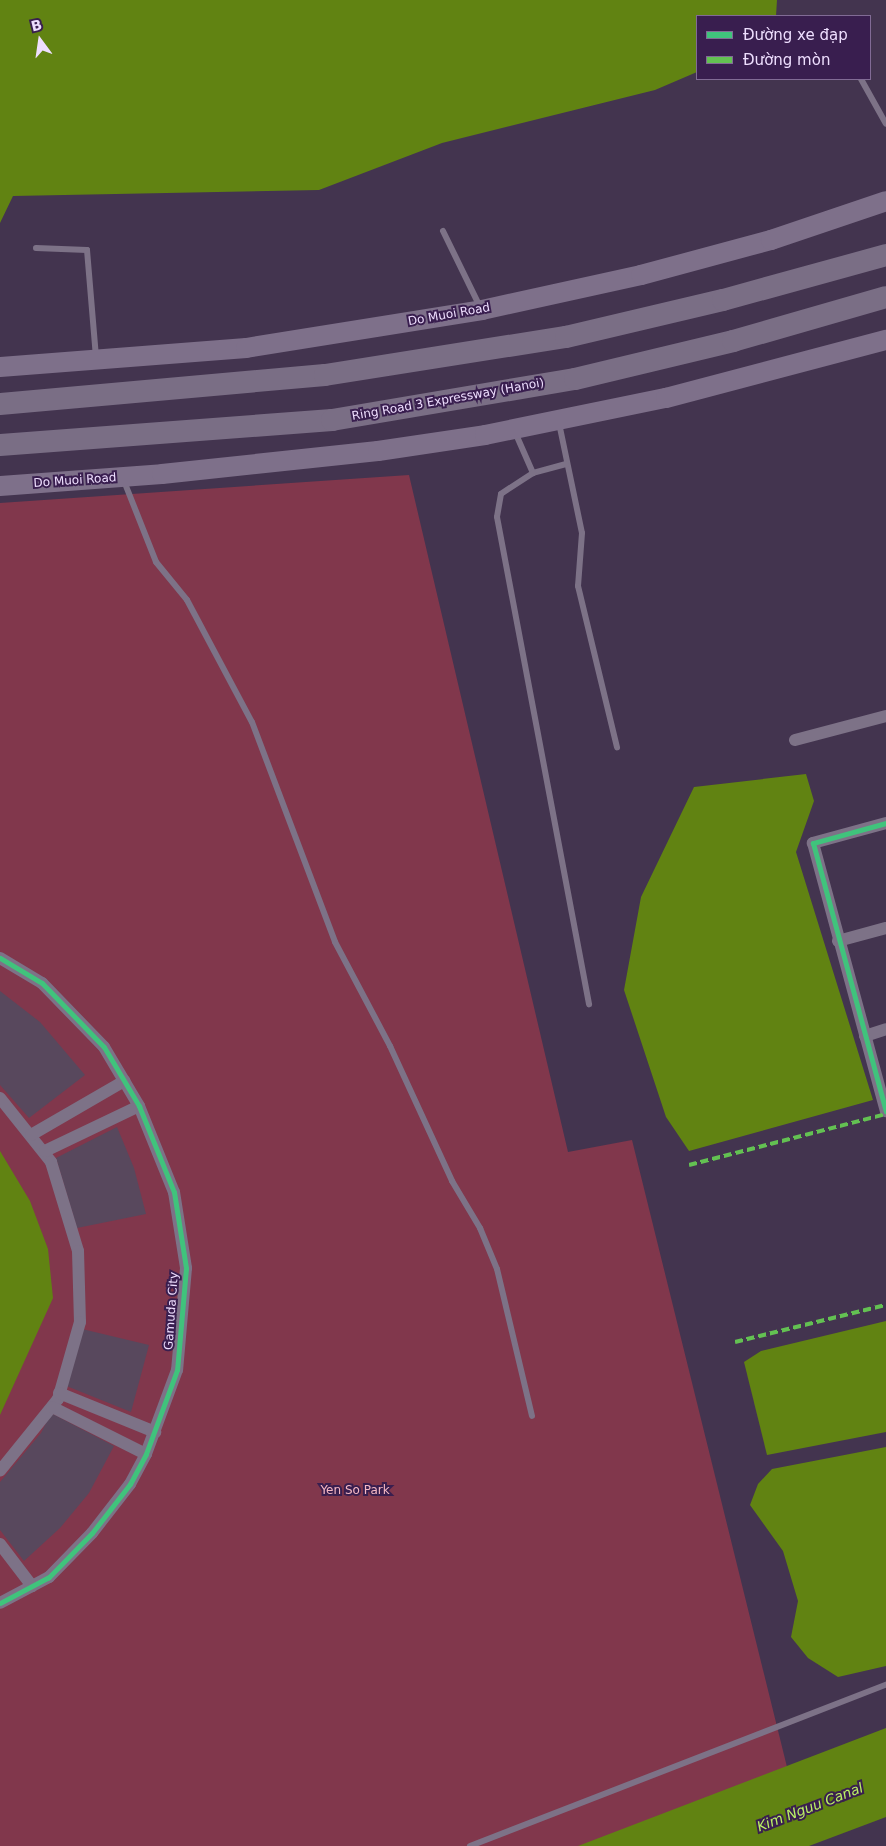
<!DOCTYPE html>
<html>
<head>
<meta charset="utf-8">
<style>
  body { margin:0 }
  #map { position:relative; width:886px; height:1846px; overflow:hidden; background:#43344f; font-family:"DejaVu Sans",sans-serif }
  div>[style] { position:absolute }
  .green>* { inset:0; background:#81374c }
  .water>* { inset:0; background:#618312 }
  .building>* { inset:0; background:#58485d }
  .service>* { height:6px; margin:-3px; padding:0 3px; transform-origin:3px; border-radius:3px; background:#7d7287 }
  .minor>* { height:12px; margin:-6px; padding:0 6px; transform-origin:6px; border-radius:6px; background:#7d7287 }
  .primary>* { height:20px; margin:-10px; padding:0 10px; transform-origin:10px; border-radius:10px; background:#7e708a }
  .motorway>* { height:22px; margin:-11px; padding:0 11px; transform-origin:11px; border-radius:11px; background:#7a6e85 }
  .quiet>* { height:4px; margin-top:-2px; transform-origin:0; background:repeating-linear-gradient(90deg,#63c152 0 8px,transparent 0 12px) }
  .cycleway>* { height:5px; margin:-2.5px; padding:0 2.5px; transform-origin:2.5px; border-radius:2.5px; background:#40c37c }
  span { translate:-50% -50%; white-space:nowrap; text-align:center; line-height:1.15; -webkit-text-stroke:4px #391e4f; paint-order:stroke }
  .street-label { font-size:12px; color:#eedefe }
  .park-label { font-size:12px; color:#f6b9c4 }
  .water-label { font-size:14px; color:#bbf165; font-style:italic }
  .legend { position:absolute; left:696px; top:15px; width:175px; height:65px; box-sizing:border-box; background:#391e4f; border:1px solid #816b95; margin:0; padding:6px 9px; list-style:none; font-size:15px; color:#eedefe }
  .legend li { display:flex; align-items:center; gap:10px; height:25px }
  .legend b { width:25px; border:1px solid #816b95 }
  .north { position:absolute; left:15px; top:15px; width:50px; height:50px; -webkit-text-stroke:4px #391e4f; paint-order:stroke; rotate:346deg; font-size:14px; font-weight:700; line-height:20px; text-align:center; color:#eedefe }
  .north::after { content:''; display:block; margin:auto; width:18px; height:22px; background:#eedefe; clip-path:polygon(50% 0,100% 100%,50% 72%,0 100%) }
</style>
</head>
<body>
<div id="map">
  <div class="green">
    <i style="clip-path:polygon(409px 475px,568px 1152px,632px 1140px,787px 1767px,581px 1846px,0 1846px,0 503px)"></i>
  </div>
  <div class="water">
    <i style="clip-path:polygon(0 0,777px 0,776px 16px,697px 16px,697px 72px,655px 90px,442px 143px,319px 190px,13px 196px,0 223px)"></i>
    <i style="clip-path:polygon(806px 774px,814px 801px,796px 852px,873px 1100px,689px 1151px,666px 1117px,624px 990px,641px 897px,694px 787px)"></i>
    <i style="clip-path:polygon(0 1151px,30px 1201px,48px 1249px,53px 1298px,0 1415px)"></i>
    <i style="clip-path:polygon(886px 1321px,886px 1432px,767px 1455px,744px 1362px,761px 1351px)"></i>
    <i style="clip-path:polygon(886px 1447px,886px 1666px,838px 1677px,808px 1658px,791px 1637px,798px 1601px,783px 1551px,750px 1505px,758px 1484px,772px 1469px)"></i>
    <i style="clip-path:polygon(886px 1728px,886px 1817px,809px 1846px,578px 1846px)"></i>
  </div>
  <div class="building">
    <i style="clip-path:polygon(0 991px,40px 1022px,85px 1075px,29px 1118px,0 1085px)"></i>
    <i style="clip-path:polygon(117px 1127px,134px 1168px,146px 1214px,77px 1228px,56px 1158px)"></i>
    <i style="clip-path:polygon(82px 1329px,149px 1345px,131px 1412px,64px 1385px)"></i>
    <i style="clip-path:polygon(51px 1413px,114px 1446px,89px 1493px,60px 1528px,24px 1561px,0 1530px,0 1482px,41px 1433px)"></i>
  </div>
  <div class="service">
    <i style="left:861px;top:79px;width:51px;rotate:60.9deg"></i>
    <i style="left:443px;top:231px;width:85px;rotate:64deg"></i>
    <i style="left:36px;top:248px;width:51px;rotate:2.2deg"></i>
    <i style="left:87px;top:250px;width:107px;rotate:85.2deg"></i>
    <i style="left:559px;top:423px;width:112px;rotate:78.2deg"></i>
    <i style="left:582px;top:533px;width:53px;rotate:94.3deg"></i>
    <i style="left:578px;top:586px;width:166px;rotate:76.4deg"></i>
    <i style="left:515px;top:432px;width:45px;rotate:66.3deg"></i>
    <i style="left:566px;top:464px;width:34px;rotate:165deg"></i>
    <i style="left:533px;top:473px;width:38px;rotate:147deg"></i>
    <i style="left:501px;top:494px;width:23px;rotate:100deg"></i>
    <i style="left:497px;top:517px;width:496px;rotate:79.3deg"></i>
    <i style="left:124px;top:481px;width:87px;rotate:68.4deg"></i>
    <i style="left:156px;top:562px;width:49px;rotate:50.8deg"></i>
    <i style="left:187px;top:600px;width:138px;rotate:62deg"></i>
    <i style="left:252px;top:722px;width:235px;rotate:69.3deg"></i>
    <i style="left:335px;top:942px;width:118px;rotate:62.1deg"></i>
    <i style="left:390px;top:1046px;width:149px;rotate:65.3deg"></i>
    <i style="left:452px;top:1181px;width:55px;rotate:59.2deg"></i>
    <i style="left:480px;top:1228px;width:44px;rotate:67.5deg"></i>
    <i style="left:497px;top:1269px;width:151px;rotate:76.6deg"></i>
    <i style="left:470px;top:1846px;width:446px;rotate:-21.2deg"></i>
  </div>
  <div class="minor">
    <i style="left:795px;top:740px;width:94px;rotate:-14.8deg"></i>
    <i style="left:886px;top:823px;width:76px;rotate:164.7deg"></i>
    <i style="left:813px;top:843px;width:278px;rotate:74.8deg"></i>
    <i style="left:838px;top:941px;width:50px;rotate:-15.2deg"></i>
    <i style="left:0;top:958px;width:49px;rotate:30.8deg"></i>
    <i style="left:42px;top:983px;width:89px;rotate:45.9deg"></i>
    <i style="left:104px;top:1047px;width:69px;rotate:59.3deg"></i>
    <i style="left:139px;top:1106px;width:93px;rotate:67.9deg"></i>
    <i style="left:174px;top:1192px;width:77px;rotate:81deg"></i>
    <i style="left:186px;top:1268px;width:102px;rotate:95deg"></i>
    <i style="left:177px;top:1370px;width:90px;rotate:110.3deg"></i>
    <i style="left:146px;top:1454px;width:34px;rotate:118deg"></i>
    <i style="left:130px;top:1484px;width:62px;rotate:127.8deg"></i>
    <i style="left:92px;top:1533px;width:62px;rotate:134.3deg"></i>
    <i style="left:49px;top:1577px;width:55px;rotate:152deg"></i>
    <i style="left:865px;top:1036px;width:22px;rotate:-18deg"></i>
    <i style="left:0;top:1098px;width:82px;rotate:51.4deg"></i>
    <i style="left:51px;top:1162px;width:93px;rotate:73.1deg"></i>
    <i style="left:78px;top:1251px;width:71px;rotate:88.4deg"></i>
    <i style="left:80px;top:1322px;width:80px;rotate:105.9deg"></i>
    <i style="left:58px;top:1399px;width:92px;rotate:128.9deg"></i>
    <i style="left:31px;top:1135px;width:108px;rotate:-30.1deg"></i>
    <i style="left:45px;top:1151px;width:104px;rotate:-25.6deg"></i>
    <i style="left:59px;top:1393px;width:104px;rotate:22.1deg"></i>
    <i style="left:52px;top:1407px;width:105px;rotate:26.6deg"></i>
    <i style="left:0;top:1544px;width:53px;rotate:52.7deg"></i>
  </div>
  <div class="primary">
    <i style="left:0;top:367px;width:247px;rotate:-4.4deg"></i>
    <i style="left:246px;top:348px;width:239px;rotate:-9.1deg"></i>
    <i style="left:482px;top:310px;width:163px;rotate:-12.4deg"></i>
    <i style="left:641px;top:275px;width:135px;rotate:-15.1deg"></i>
    <i style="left:771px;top:240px;width:121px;rotate:-18.7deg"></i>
    <i style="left:0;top:486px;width:162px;rotate:-4.2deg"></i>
    <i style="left:162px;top:474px;width:217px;rotate:-6.1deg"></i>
    <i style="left:378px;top:451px;width:108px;rotate:-8.5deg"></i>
    <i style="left:485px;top:435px;width:185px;rotate:-11.6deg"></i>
    <i style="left:666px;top:398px;width:228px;rotate:-14.8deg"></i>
  </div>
  <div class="motorway">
    <i style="left:0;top:404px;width:326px;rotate:-5.1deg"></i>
    <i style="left:325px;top:375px;width:244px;rotate:-9deg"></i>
    <i style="left:566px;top:337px;width:161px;rotate:-13.3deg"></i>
    <i style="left:723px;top:300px;width:169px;rotate:-15.4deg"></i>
    <i style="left:0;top:445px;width:333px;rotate:-4.3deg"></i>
    <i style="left:332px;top:420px;width:246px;rotate:-9.6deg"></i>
    <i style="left:575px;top:379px;width:163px;rotate:-13.5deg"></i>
    <i style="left:733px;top:341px;width:159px;rotate:-16deg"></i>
  </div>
  <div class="quiet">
    <i style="left:689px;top:1165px;width:203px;rotate:-14.5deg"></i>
    <i style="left:735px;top:1342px;width:155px;rotate:-13.8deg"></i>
  </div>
  <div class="cycleway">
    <i style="left:886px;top:823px;width:76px;rotate:164.7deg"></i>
    <i style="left:813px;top:843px;width:278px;rotate:74.8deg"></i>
    <i style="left:0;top:958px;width:49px;rotate:30.8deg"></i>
    <i style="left:42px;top:983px;width:89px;rotate:45.9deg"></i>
    <i style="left:104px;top:1047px;width:69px;rotate:59.3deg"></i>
    <i style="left:139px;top:1106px;width:93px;rotate:67.9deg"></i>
    <i style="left:174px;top:1192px;width:77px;rotate:81deg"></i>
    <i style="left:186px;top:1268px;width:102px;rotate:95deg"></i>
    <i style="left:177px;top:1370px;width:90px;rotate:110.3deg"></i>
    <i style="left:146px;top:1454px;width:34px;rotate:118deg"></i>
    <i style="left:130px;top:1484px;width:62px;rotate:127.8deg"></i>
    <i style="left:92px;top:1533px;width:62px;rotate:134.3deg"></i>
    <i style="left:49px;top:1577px;width:55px;rotate:152deg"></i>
  </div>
  <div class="street-label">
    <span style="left:449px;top:315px;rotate:-10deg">Do Muoi Road</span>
    <span style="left:448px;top:400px;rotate:-10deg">Ring Road 3 Expressway (Hanoi)</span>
    <span style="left:75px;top:481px;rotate:-4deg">Do Muoi Road</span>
    <span style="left:172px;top:1311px;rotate:-86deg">Gamuda City</span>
  </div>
  <div class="park-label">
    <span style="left:355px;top:1491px">Yen So Park</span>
  </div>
  <div class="water-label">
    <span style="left:810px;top:1807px;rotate:-21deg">Kim Nguu Canal</span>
  </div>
  <ul class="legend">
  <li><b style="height:6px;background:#40c37c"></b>Đường xe đạp</li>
  <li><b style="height:6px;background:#63c152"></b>Đường mòn</li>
  </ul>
  <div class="north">B</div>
</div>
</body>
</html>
